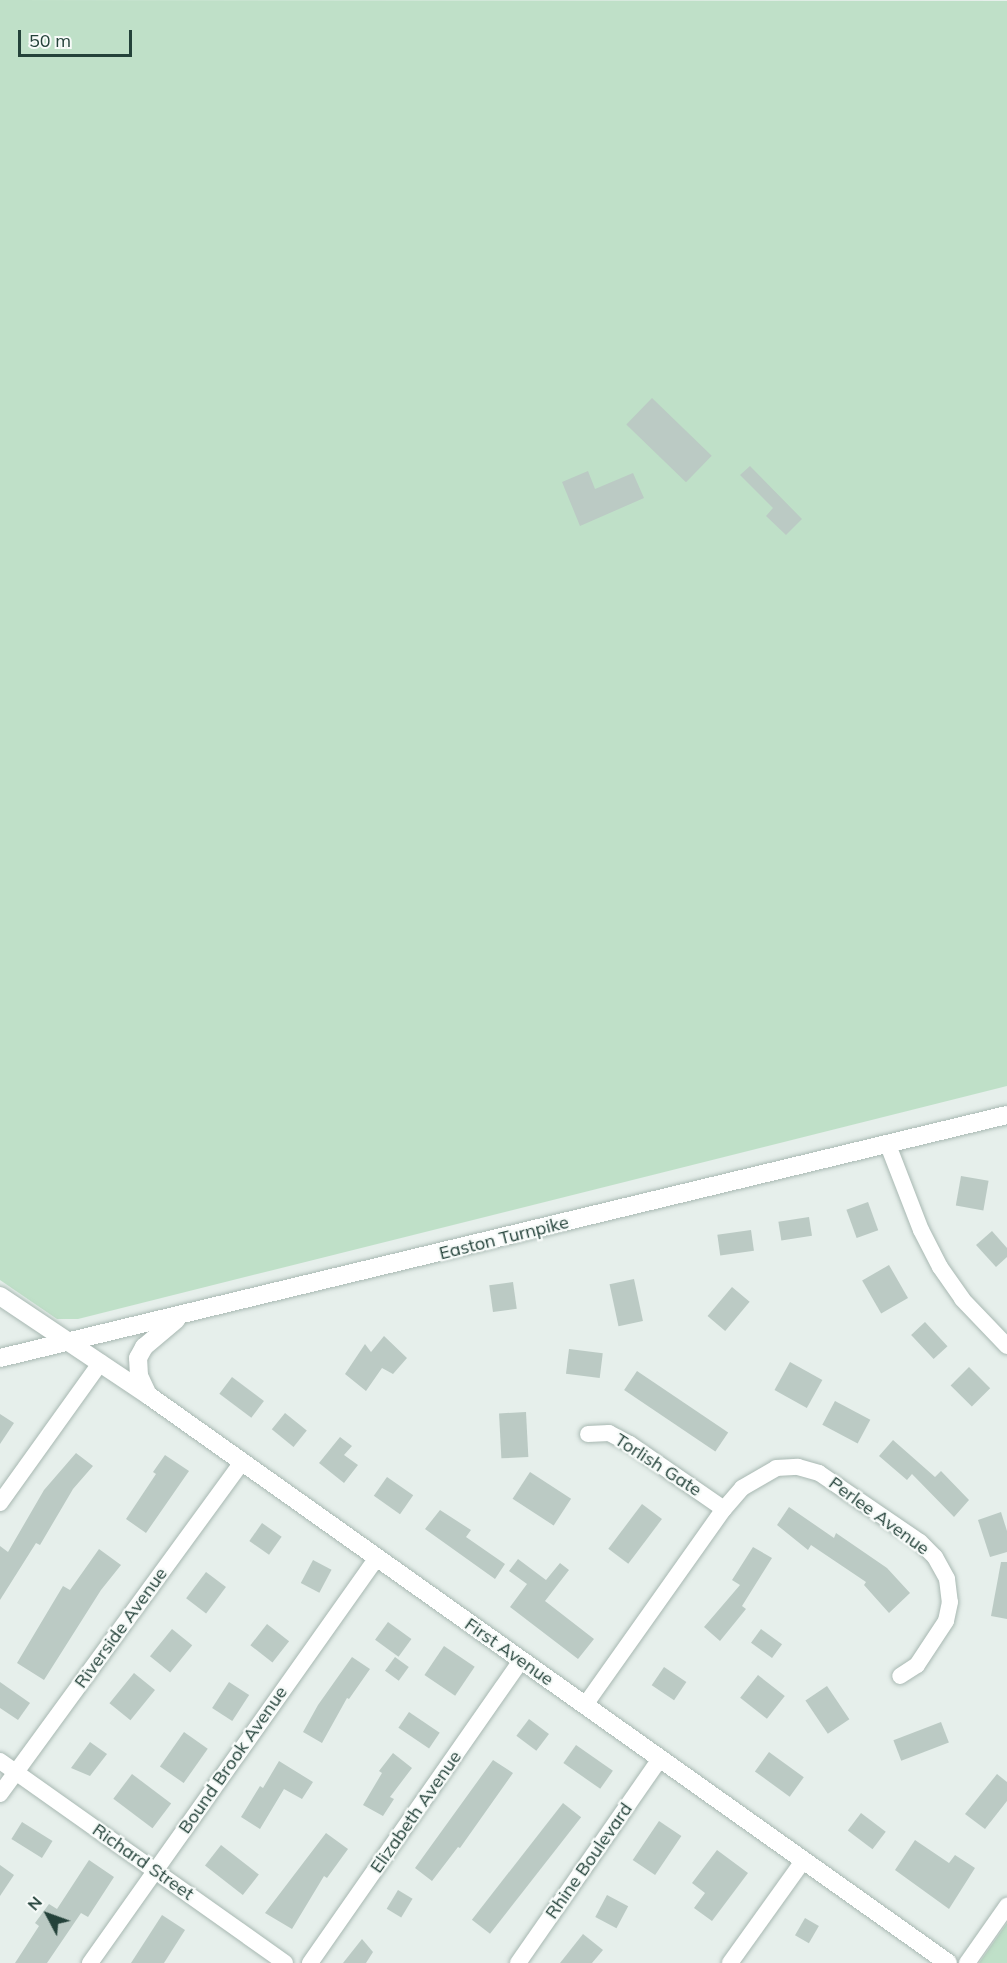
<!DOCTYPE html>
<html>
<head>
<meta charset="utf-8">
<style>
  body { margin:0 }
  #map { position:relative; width:1007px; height:1963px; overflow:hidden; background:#e6efeb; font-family:Mulish,sans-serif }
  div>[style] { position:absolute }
  .green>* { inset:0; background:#bfe0c8 }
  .building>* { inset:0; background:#bbcac4; transform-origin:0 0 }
  .roads { filter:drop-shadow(0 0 2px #a8b8b2) drop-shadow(0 0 2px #a8b8b2) }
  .minor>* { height:16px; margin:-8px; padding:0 8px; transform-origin:8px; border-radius:8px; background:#fff }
  .tertiary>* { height:18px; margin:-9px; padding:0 9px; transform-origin:9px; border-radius:9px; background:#fff }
  .secondary>* { height:18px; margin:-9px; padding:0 9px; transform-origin:9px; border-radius:9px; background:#fff }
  span { translate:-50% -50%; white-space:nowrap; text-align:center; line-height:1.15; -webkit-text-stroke:4.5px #f7fbf9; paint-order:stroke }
  .street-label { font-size:18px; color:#24423a }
  .north { position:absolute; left:18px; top:1885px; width:60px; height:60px; -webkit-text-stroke:4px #f7fbf9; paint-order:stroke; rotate:311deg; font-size:16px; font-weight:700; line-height:24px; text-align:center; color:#24423a }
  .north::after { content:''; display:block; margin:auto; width:21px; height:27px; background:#24423a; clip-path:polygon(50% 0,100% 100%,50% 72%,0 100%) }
  .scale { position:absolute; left:18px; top:30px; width:114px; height:27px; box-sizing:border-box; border:3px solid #24423a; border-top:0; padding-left:8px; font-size:18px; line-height:21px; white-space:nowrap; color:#24423a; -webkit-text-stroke:4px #f7fbf9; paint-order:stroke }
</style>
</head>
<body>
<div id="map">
  <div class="green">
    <i style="clip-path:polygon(0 0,1007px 1px,1007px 1086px,78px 1319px,57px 1319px,0 1280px)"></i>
    <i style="clip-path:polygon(1007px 1923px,1007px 1963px,979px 1963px)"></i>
  </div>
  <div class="building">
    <i style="left:652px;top:398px;width:83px;height:37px;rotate:44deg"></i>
    <i style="clip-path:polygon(750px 466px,802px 519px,786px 535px,766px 516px,773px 508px,740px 475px)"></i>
    <i style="clip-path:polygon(588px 471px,595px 489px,633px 473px,644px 498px,580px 526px,562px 482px)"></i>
    <i style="left:961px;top:1176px;width:28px;height:30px;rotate:10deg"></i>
    <i style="left:868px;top:1202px;width:30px;height:23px;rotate:70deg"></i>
    <i style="left:809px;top:1217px;width:19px;height:31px;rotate:81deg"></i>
    <i style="left:751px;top:1230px;width:21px;height:34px;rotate:82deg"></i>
    <i style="clip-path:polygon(992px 1231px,1007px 1248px,1007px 1257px,996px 1267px,976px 1245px)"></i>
    <i style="left:889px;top:1265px;width:38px;height:31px;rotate:60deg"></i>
    <i style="left:634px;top:1279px;width:43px;height:25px;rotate:78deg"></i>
    <i style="left:513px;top:1282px;width:27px;height:24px;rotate:82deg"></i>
    <i style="left:732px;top:1287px;width:23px;height:38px;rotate:40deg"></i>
    <i style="left:925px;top:1322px;width:33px;height:19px;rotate:47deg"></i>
    <i style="clip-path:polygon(384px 1336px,407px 1358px,393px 1374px,382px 1368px,366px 1391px,345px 1374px,365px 1344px,371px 1352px)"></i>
    <i style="left:569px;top:1349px;width:34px;height:25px;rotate:7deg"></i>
    <i style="left:790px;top:1362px;width:37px;height:32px;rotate:29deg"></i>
    <i style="left:969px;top:1367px;width:30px;height:26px;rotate:45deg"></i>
    <i style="left:637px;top:1371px;width:110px;height:23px;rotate:34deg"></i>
    <i style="left:232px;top:1377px;width:40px;height:21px;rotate:37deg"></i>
    <i style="left:835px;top:1401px;width:40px;height:27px;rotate:28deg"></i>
    <i style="left:526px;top:1412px;width:45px;height:27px;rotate:87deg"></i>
    <i style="left:285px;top:1413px;width:28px;height:21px;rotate:39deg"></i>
    <i style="clip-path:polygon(0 1414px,14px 1423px,0 1444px)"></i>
    <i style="clip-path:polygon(340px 1437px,352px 1446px,344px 1455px,358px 1465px,344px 1483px,319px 1463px)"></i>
    <i style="clip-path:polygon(893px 1440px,935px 1477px,941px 1471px,969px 1500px,954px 1517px,912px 1474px,907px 1480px,879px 1456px)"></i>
    <i style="clip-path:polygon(76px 1453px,93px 1466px,73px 1489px,40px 1545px,36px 1543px,0 1600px,0 1546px,8px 1552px,44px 1490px)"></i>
    <i style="clip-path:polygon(165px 1455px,189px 1471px,146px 1533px,126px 1519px,156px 1474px,153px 1472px)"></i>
    <i style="left:530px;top:1472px;width:49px;height:32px;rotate:33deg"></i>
    <i style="left:387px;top:1477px;width:32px;height:23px;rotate:35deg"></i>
    <i style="left:642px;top:1504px;width:25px;height:56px;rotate:37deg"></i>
    <i style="clip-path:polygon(789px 1507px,834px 1538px,836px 1533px,887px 1568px,910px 1593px,889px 1613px,864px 1585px,866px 1582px,811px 1545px,808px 1550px,777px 1525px)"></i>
    <i style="clip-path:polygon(440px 1510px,471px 1530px,466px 1537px,505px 1564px,495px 1579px,425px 1529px)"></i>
    <i style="clip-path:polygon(1001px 1512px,1007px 1531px,1007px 1552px,990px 1557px,978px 1520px)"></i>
    <i style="left:262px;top:1523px;width:24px;height:22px;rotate:35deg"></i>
    <i style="clip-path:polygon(753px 1547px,772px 1558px,742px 1606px,746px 1609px,720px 1641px,704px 1627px,740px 1585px,732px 1580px)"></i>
    <i style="clip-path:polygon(99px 1549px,121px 1565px,101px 1590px,44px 1680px,17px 1663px,63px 1586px,70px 1590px)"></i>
    <i style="clip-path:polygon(518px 1559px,546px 1580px,560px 1563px,569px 1570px,545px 1601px,594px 1639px,578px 1659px,510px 1607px,527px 1584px,509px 1571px)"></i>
    <i style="left:313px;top:1560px;width:21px;height:26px;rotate:28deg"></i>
    <i style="clip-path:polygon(1001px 1562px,1007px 1562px,1007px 1619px,991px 1616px)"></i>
    <i style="left:206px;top:1572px;width:25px;height:33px;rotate:37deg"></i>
    <i style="left:388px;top:1622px;width:29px;height:22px;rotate:36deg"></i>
    <i style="left:267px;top:1624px;width:28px;height:27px;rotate:38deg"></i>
    <i style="left:172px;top:1629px;width:26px;height:35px;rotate:39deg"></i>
    <i style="left:761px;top:1629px;width:26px;height:17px;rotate:36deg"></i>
    <i style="left:444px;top:1646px;width:37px;height:35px;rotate:34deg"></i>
    <i style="clip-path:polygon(352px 1657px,370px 1669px,349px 1699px,347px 1698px,322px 1743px,303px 1732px,318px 1705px)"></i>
    <i style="left:395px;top:1657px;width:17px;height:17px;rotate:36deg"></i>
    <i style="left:664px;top:1667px;width:27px;height:22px;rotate:34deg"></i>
    <i style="left:134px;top:1673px;width:27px;height:39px;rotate:39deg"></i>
    <i style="left:758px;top:1675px;width:34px;height:29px;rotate:38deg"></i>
    <i style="clip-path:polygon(0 1682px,30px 1703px,18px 1720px,0 1708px)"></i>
    <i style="left:229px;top:1682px;width:24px;height:31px;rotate:33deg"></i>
    <i style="left:827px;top:1686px;width:40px;height:26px;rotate:56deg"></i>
    <i style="left:409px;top:1712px;width:37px;height:19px;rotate:34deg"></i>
    <i style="left:529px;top:1719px;width:25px;height:21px;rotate:37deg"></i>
    <i style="left:941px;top:1722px;width:22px;height:51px;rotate:69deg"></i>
    <i style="left:184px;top:1732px;width:29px;height:42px;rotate:35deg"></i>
    <i style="clip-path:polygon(90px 1742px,107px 1754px,90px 1776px,71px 1768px)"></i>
    <i style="left:576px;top:1745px;width:45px;height:22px;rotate:35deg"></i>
    <i style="left:769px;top:1752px;width:43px;height:24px;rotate:36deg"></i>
    <i style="clip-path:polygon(393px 1753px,412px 1768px,390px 1797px,394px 1799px,383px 1816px,363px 1805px,382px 1773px,379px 1771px)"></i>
    <i style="clip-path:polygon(493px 1760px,513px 1773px,460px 1848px,458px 1847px,432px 1881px,415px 1868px)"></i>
    <i style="clip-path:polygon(279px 1761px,313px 1782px,302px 1799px,284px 1789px,260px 1829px,241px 1817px,260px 1786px,263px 1788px)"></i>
    <i style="left:132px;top:1774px;width:49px;height:31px;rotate:37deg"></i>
    <i style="clip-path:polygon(997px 1774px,1007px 1782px,1007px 1801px,985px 1829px,965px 1814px)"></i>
    <i style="left:563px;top:1803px;width:23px;height:148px;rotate:38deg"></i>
    <i style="left:861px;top:1813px;width:31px;height:22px;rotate:37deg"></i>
    <i style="left:659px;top:1821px;width:27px;height:47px;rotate:34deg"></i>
    <i style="left:22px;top:1822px;width:36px;height:20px;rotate:32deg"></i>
    <i style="clip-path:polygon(326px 1833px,348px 1849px,327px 1878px,324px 1876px,292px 1929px,265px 1913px)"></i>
    <i style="clip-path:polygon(915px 1840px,949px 1863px,955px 1855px,975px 1868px,949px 1909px,895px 1870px)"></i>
    <i style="left:221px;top:1845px;width:48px;height:26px;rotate:38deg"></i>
    <i style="clip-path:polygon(717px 1850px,748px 1873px,712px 1921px,694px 1908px,705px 1893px,692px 1883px)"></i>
    <i style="clip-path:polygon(89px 1860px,114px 1877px,88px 1917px,81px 1913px,47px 1963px,15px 1963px,39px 1926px,35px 1923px,49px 1904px,57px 1909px)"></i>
    <i style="clip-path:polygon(0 1865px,14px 1875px,0 1896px)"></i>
    <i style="left:398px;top:1890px;width:17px;height:22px;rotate:31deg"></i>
    <i style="left:607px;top:1895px;width:24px;height:25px;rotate:28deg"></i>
    <i style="clip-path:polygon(162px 1915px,185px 1930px,164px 1963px,131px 1963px)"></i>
    <i style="left:805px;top:1918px;width:16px;height:20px;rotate:30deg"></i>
    <i style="clip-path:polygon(583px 1934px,603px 1950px,592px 1963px,560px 1963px)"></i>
    <i style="clip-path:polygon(362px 1939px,373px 1952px,366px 1963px,343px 1963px)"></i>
  </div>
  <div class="roads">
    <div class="minor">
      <i style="left:888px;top:1145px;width:91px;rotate:68.8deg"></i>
      <i style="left:921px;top:1230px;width:42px;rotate:62.8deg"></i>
      <i style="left:940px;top:1267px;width:39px;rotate:55deg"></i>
      <i style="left:962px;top:1299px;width:65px;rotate:46.2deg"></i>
      <i style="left:588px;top:1434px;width:21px;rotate:-3deg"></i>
      <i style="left:609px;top:1433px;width:24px;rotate:28deg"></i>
      <i style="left:630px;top:1444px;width:114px;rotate:34.7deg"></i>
      <i style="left:0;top:1503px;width:173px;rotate:-54.4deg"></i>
      <i style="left:585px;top:1705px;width:240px;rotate:-54.7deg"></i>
      <i style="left:724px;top:1509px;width:28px;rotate:-49deg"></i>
      <i style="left:742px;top:1488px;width:39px;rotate:-30deg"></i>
      <i style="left:776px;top:1468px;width:22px;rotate:-3deg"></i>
      <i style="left:798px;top:1467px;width:22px;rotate:16deg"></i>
      <i style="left:819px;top:1473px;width:122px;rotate:34.3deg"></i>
      <i style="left:920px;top:1542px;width:21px;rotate:45deg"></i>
      <i style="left:935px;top:1557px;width:25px;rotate:61deg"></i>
      <i style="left:947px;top:1579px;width:23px;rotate:83deg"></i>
      <i style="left:950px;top:1602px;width:19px;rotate:102deg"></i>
      <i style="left:946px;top:1621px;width:53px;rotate:123.4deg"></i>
      <i style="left:917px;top:1665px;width:20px;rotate:147deg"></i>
      <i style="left:0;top:1761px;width:349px;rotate:35.3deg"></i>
      <i style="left:0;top:1794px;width:411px;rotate:-53.9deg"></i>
      <i style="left:90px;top:1963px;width:496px;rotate:-54.7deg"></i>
      <i style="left:310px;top:1963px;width:369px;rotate:-55.1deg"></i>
      <i style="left:518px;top:1963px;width:249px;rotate:-55.2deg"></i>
      <i style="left:730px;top:1963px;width:125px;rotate:-54.4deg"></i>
      <i style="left:967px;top:1963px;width:70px;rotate:-54.9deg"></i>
    </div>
    <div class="tertiary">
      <i style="left:0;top:1296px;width:178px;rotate:33.8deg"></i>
      <i style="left:148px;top:1395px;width:981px;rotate:35.37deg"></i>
    </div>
    <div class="secondary">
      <i style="left:0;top:1358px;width:1036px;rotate:-13.57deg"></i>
      <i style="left:148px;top:1395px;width:21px;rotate:-115deg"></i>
      <i style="left:139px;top:1376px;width:18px;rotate:-93deg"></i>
      <i style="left:138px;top:1358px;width:13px;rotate:-61deg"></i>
      <i style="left:144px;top:1347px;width:42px;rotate:-40.2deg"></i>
    </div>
  </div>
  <div class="street-label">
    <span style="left:504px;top:1238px;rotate:-14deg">Easton Turnpike</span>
    <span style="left:658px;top:1465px;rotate:33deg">Torlish Gate</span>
    <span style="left:879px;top:1516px;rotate:36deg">Perlee Avenue</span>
    <span style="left:121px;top:1628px;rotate:-54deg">Riverside Avenue</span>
    <span style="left:509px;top:1652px;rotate:35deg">First Avenue</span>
    <span style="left:233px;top:1760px;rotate:-55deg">Bound Brook Avenue</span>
    <span style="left:416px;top:1812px;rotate:-55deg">Elizabeth Avenue</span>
    <span style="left:589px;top:1861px;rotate:-55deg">Rhine Boulevard</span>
    <span style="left:143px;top:1862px;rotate:35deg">Richard Street</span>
  </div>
  <div class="north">N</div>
  <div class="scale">50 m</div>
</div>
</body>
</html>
